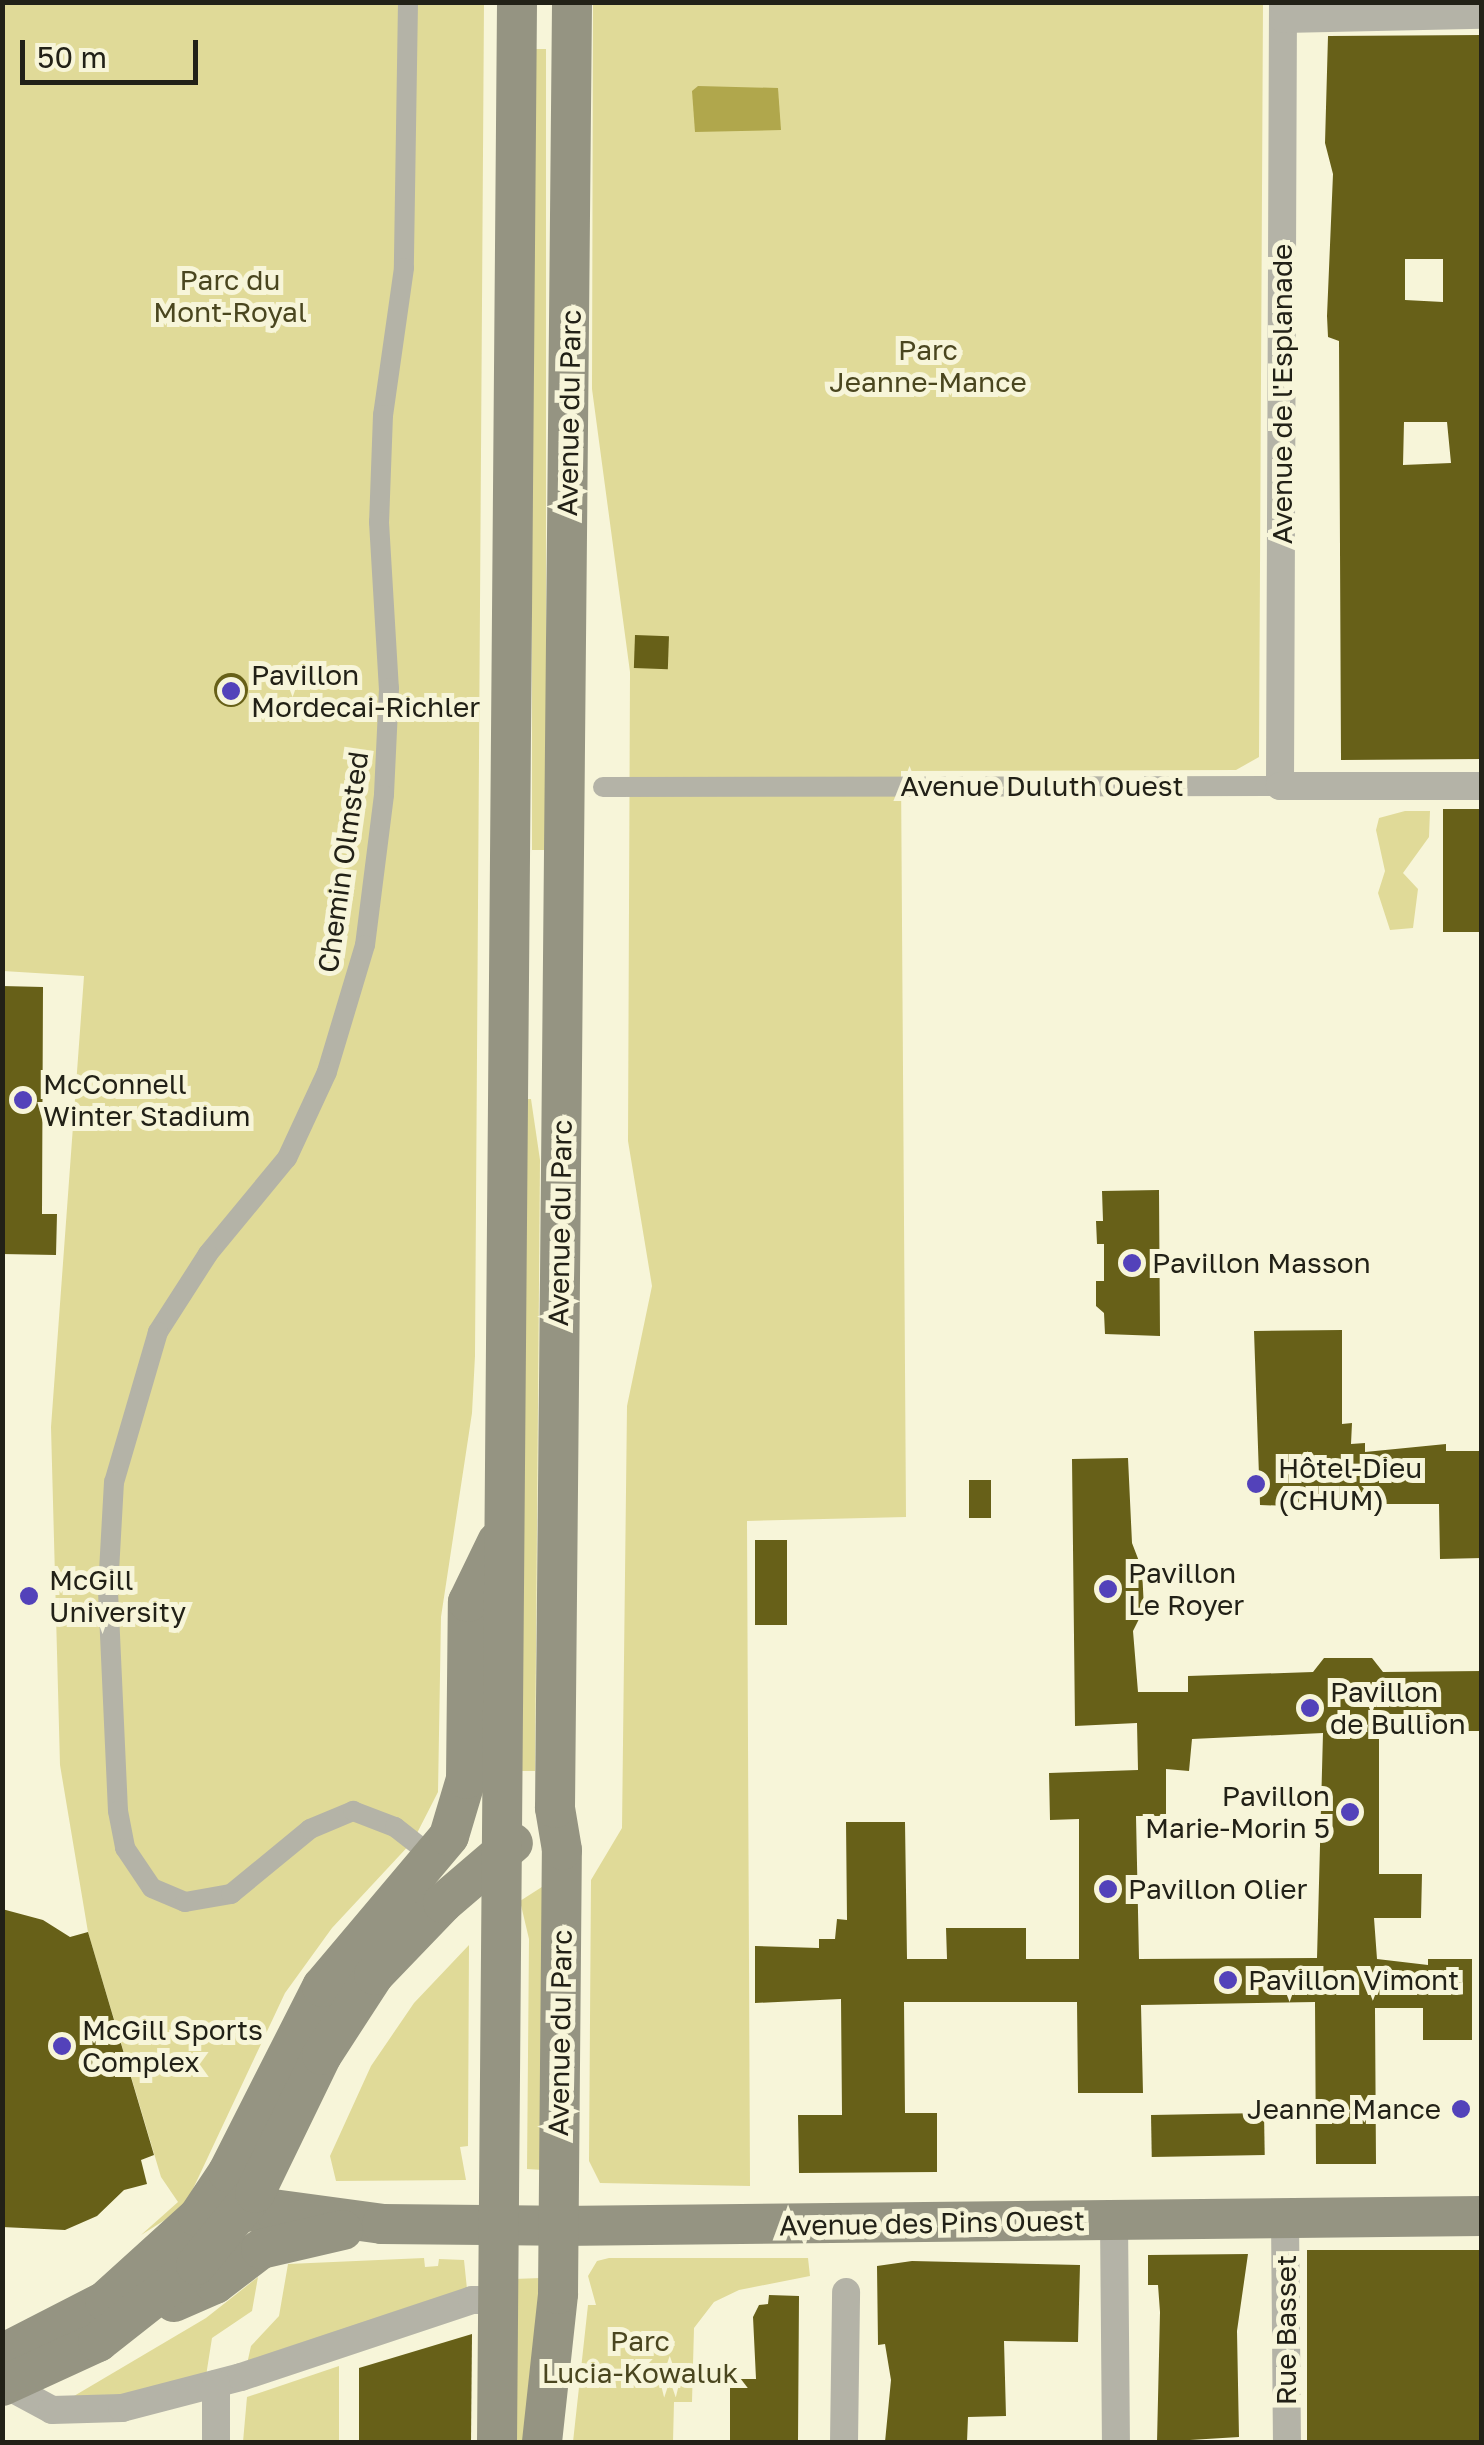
<!DOCTYPE html>
<html>
<head>
<meta charset="utf-8">
<style>
  body { margin:0 }
  #map { position:relative; width:1484px; height:2445px; overflow:hidden; background:#f7f5d9; font-family:"Golos Text",sans-serif }
  div>[style] { position:absolute }
  .green>* { inset:0; background:#e0da98; transform-origin:0 0 }
  .water>* { inset:0; background:#b0a74c }
  .building>* { inset:0; background:#676018; transform-origin:0 0 }
  .round { border-radius:50% }
  .pedestrian>* { height:20px; margin:-10px; padding:0 10px; transform-origin:10px; border-radius:10px; background:#b4b3a7 }
  .minor>* { height:28px; margin:-14px; padding:0 14px; transform-origin:14px; border-radius:14px; background:#b4b3a7 }
  .secondary>* { height:40px; margin:-20px; padding:0 20px; transform-origin:20px; border-radius:20px; background:#959482 }
  .dots>* { width:28px; height:28px; translate:-50% -50%; box-sizing:border-box; border:5px solid #f7f5d9; border-radius:50% }
  span { translate:-50% -50%; white-space:nowrap; text-align:center; line-height:1.15; -webkit-text-stroke:10px #f7f5d9; paint-order:stroke }
  .park-label { font-size:28px; color:#4a461f }
  .street-label { font-size:28px; color:#222117 }
  .poi-label { font-size:28px; color:#222117 }
  .left { translate:0 -50%; text-align:left }
  .right { translate:-100% -50%; text-align:right }
  .frame { position:absolute; inset:0; border:5px solid #222117; pointer-events:none }
  .scale { position:absolute; left:20px; top:40px; width:178px; height:45px; box-sizing:border-box; border:5px solid #222117; border-top:0; padding-left:12px; font-size:30px; line-height:35px; white-space:nowrap; color:#222117; -webkit-text-stroke:8px #f7f5d9; paint-order:stroke }
</style>
</head>
<body>
<div id="map">
  <div class="green">
    <i style="clip-path:polygon(2px 3px,484px 3px,475px 1356px,472px 1413px,441px 1617px,438px 1792px,413px 1841px,332px 1928px,285px 1993px,184px 2208px,141px 2235px,178px 2202px,161px 2177px,88px 1932px,60px 1765px,51px 1427px,84px 976px,3px 971px)"></i>
    <i style="clip-path:polygon(593px 3px,1263px 3px,1259px 757px,1236px 770px,901px 771px,906px 1517px,747px 1521px,750px 2186px,600px 2183px,589px 2161px,591px 1880px,622px 1828px,627px 1406px,652px 1286px,628px 1141px,630px 672px,592px 389px)"></i>
    <i style="left:532px;top:49px;width:14px;height:801px"></i>
    <i style="clip-path:polygon(1405px 811px,1430px 811px,1429px 837px,1403px 873px,1418px 889px,1413px 928px,1390px 930px,1378px 893px,1385px 871px,1376px 830px,1379px 818px)"></i>
    <i style="clip-path:polygon(524px 1099px,531px 1099px,540px 1160px,535px 1771px,519px 1771px)"></i>
    <i style="clip-path:polygon(545px 1885px,543px 2170px,527px 2169px,529px 1939px,520px 1901px)"></i>
    <i style="clip-path:polygon(469px 1945px,468px 2146px,460px 2147px,466px 2180px,336px 2181px,330px 2156px,371px 2066px,414px 2003px)"></i>
    <i style="clip-path:polygon(424px 2258px,425px 2267px,438px 2266px,439px 2259px,464px 2260px,467px 2289px,247px 2364px,251px 2346px,279px 2316px,288px 2264px)"></i>
    <i style="clip-path:polygon(609px 2258px,808px 2258px,810px 2276px,739px 2290px,714px 2302px,694px 2328px,692px 2402px,674px 2402px,673px 2442px,573px 2442px,588px 2305px,596px 2305px,588px 2276px,597px 2261px)"></i>
    <i style="clip-path:polygon(258px 2277px,252px 2311px,212px 2338px,206px 2376px,124px 2398px,74px 2396px,206px 2318px)"></i>
    <i style="clip-path:polygon(541px 2278px,528px 2442px,514px 2442px,514px 2279px)"></i>
    <i style="clip-path:polygon(339px 2366px,339px 2442px,243px 2442px,247px 2397px)"></i>
  </div>
  <div class="water">
    <i style="clip-path:polygon(698px 86px,778px 88px,781px 130px,695px 132px,692px 91px)"></i>
  </div>
  <div class="building">
    <i style="clip-path:polygon(evenodd,1482px 35px,1482px 759px,1341px 760px,1339px 341px,1328px 337px,1327px 316px,1333px 174px,1325px 143px,1328px 36px,1482px 35px,1405px 259px,1443px 259px,1443px 302px,1405px 300px,1405px 259px,1482px 35px,1404px 422px,1447px 422px,1451px 463px,1403px 465px,1404px 422px)"></i>
    <i style="left:635px;top:635px;width:34px;height:33px;rotate:2deg"></i>
    <i class="round" style="left:214px;top:673px;width:34px;height:34px"></i>
    <i style="left:1482px;top:809px;width:123px;height:39px;rotate:90deg"></i>
    <i style="clip-path:polygon(2px 986px,43px 987px,42px 1214px,57px 1214px,56px 1255px,2px 1254px)"></i>
    <i style="clip-path:polygon(1159px 1190px,1160px 1336px,1105px 1334px,1104px 1313px,1096px 1306px,1096px 1281px,1104px 1281px,1104px 1244px,1097px 1244px,1096px 1221px,1103px 1221px,1102px 1191px)"></i>
    <i style="clip-path:polygon(1342px 1330px,1342px 1424px,1352px 1423px,1351px 1444px,1365px 1443px,1365px 1452px,1446px 1444px,1446px 1451px,1482px 1451px,1482px 1558px,1440px 1559px,1439px 1504px,1371px 1504px,1372px 1509px,1260px 1505px,1254px 1331px)"></i>
    <i style="clip-path:polygon(evenodd,1128px 1458px,1132px 1543px,1142px 1569px,1144px 1609px,1133px 1631px,1138px 1692px,1188px 1692px,1188px 1676px,1313px 1672px,1324px 1658px,1372px 1658px,1383px 1672px,1482px 1671px,1482px 1731px,1379px 1731px,1379px 1874px,1422px 1874px,1421px 1918px,1374px 1918px,1377px 1959px,1428px 1965px,1428px 1959px,1472px 1959px,1472px 2040px,1423px 2040px,1423px 2008px,1375px 2008px,1376px 2164px,1316px 2164px,1315px 2002px,1141px 2005px,1143px 2093px,1078px 2093px,1077px 2002px,904px 2002px,905px 2113px,937px 2113px,937px 2172px,799px 2173px,798px 2115px,842px 2115px,841px 1999px,755px 2003px,755px 1946px,819px 1948px,819px 1939px,835px 1939px,837px 1919px,847px 1920px,846px 1822px,905px 1822px,907px 1959px,947px 1959px,946px 1928px,1026px 1928px,1026px 1959px,1079px 1959px,1079px 1819px,1050px 1820px,1049px 1773px,1138px 1770px,1137px 1723px,1075px 1726px,1072px 1459px,1128px 1458px,1323px 1733px,1317px 1958px,1139px 1959px,1136px 1816px,1166px 1816px,1166px 1769px,1189px 1771px,1192px 1739px,1323px 1733px)"></i>
    <i style="left:969px;top:1480px;width:22px;height:38px"></i>
    <i style="left:755px;top:1540px;width:32px;height:85px"></i>
    <i style="clip-path:polygon(2px 1909px,43px 1920px,70px 1937px,88px 1932px,154px 2155px,141px 2160px,147px 2184px,124px 2190px,97px 2216px,65px 2230px,2px 2227px)"></i>
    <i style="left:1264px;top:2113px;width:42px;height:113px;rotate:89deg"></i>
    <i style="left:1307px;top:2250px;width:175px;height:192px"></i>
    <i style="clip-path:polygon(1248px 2254px,1237px 2331px,1239px 2437px,1157px 2442px,1160px 2312px,1158px 2285px,1148px 2285px,1148px 2255px)"></i>
    <i style="clip-path:polygon(912px 2261px,1080px 2265px,1078px 2342px,1004px 2341px,1006px 2416px,968px 2417px,967px 2442px,885px 2442px,891px 2380px,885px 2344px,878px 2345px,877px 2266px)"></i>
    <i style="clip-path:polygon(769px 2295px,799px 2296px,798px 2442px,730px 2442px,730px 2379px,756px 2379px,753px 2317px,759px 2305px,768px 2304px)"></i>
    <i style="clip-path:polygon(472px 2334px,471px 2442px,359px 2442px,359px 2368px)"></i>
  </div>
  <div class="pedestrian">
    <i style="left:408px;top:2px;width:266px;rotate:90.9deg"></i>
    <i style="left:404px;top:268px;width:148px;rotate:98.1deg"></i>
    <i style="left:383px;top:415px;width:107px;rotate:92.1deg"></i>
    <i style="left:379px;top:522px;width:166px;rotate:86.6deg"></i>
    <i style="left:389px;top:688px;width:107px;rotate:92.7deg"></i>
    <i style="left:384px;top:795px;width:151px;rotate:97.2deg"></i>
    <i style="left:365px;top:945px;width:133px;rotate:106.7deg"></i>
    <i style="left:327px;top:1072px;width:95px;rotate:114.9deg"></i>
    <i style="left:287px;top:1158px;width:124px;rotate:129.5deg"></i>
    <i style="left:208px;top:1254px;width:93px;rotate:122.7deg"></i>
    <i style="left:158px;top:1332px;width:156px;rotate:106.3deg"></i>
    <i style="left:114px;top:1482px;width:109px;rotate:93.2deg"></i>
    <i style="left:108px;top:1591px;width:220px;rotate:87.4deg"></i>
    <i style="left:118px;top:1811px;width:38px;rotate:79deg"></i>
    <i style="left:125px;top:1848px;width:48px;rotate:56deg"></i>
    <i style="left:152px;top:1888px;width:36px;rotate:23deg"></i>
    <i style="left:185px;top:1902px;width:47px;rotate:-9.9deg"></i>
    <i style="left:231px;top:1894px;width:102px;rotate:-39.4deg"></i>
    <i style="left:310px;top:1829px;width:47px;rotate:-22.7deg"></i>
    <i style="left:353px;top:1811px;width:45px;rotate:20.9deg"></i>
    <i style="left:395px;top:1827px;width:31px;rotate:38deg"></i>
    <i style="left:603px;top:787px;width:677px;rotate:-0.08deg"></i>
  </div>
  <div class="minor">
    <i style="left:1283px;top:2px;width:784px;rotate:90.22deg"></i>
    <i style="left:1280px;top:786px;width:202px"></i>
    <i style="left:1283px;top:19px;width:199px;rotate:-1.2deg"></i>
    <i style="left:1285px;top:2218px;width:224px;rotate:89.5deg"></i>
    <i style="left:1114px;top:2220px;width:222px;rotate:89.5deg"></i>
    <i style="left:6px;top:2385px;width:52px;rotate:28.5deg"></i>
    <i style="left:52px;top:2410px;width:70px;rotate:-1.6deg"></i>
    <i style="left:122px;top:2408px;width:123px;rotate:-14.6deg"></i>
    <i style="left:241px;top:2377px;width:243px;rotate:-18.4deg"></i>
    <i style="left:472px;top:2300px;width:26px"></i>
    <i style="left:216px;top:2442px;width:58px;rotate:-90deg"></i>
    <i style="left:844px;top:2442px;width:150px;rotate:-89.2deg"></i>
  </div>
  <div class="secondary">
    <i style="left:198px;top:2217px;width:75px;rotate:-6.1deg"></i>
    <i style="left:273px;top:2209px;width:110px;rotate:7.8deg"></i>
    <i style="left:382px;top:2224px;width:177px;rotate:0.6deg"></i>
    <i style="left:559px;top:2226px;width:923px;rotate:-0.62deg"></i>
    <i style="left:174px;top:2302px;width:45px;rotate:-23.7deg"></i>
    <i style="left:215px;top:2284px;width:58px;rotate:-37.3deg"></i>
    <i style="left:261px;top:2249px;width:84px;rotate:-13deg"></i>
    <i style="left:2px;top:2354px;width:116px;rotate:-27.2deg"></i>
    <i style="left:105px;top:2301px;width:125px;rotate:-42.1deg"></i>
    <i style="left:198px;top:2217px;width:54px;rotate:-56.3deg"></i>
    <i style="left:228px;top:2172px;width:208px;rotate:-63.1deg"></i>
    <i style="left:322px;top:1987px;width:197px;rotate:-49.9deg"></i>
    <i style="left:449px;top:1836px;width:59px;rotate:-73.4deg"></i>
    <i style="left:466px;top:1779px;width:177px;rotate:-89.4deg"></i>
    <i style="left:468px;top:1602px;width:67px;rotate:-64.2deg"></i>
    <i style="left:2px;top:2386px;width:106px;rotate:-24.6deg"></i>
    <i style="left:98px;top:2342px;width:125px;rotate:-38.2deg"></i>
    <i style="left:196px;top:2265px;width:93px;rotate:-50.7deg"></i>
    <i style="left:255px;top:2193px;width:153px;rotate:-64.1deg"></i>
    <i style="left:322px;top:2055px;width:95px;rotate:-57deg"></i>
    <i style="left:374px;top:1975px;width:100px;rotate:-46.2deg"></i>
    <i style="left:443px;top:1903px;width:92px;rotate:-40.6deg"></i>
    <i style="left:497px;top:2442px;width:2440px;rotate:-89.53deg"></i>
    <i style="left:542px;top:2442px;width:149px;rotate:-83.8deg"></i>
    <i style="left:558px;top:2294px;width:444px;rotate:-89.5deg"></i>
    <i style="left:562px;top:1850px;width:43px;rotate:-99.5deg"></i>
    <i style="left:555px;top:1808px;width:1806px;rotate:-89.46deg"></i>
  </div>
  <div class="dots">
    <i style="left:231px;top:691px;background:#5342ba"></i>
    <i style="left:23px;top:1100px;background:#5342ba"></i>
    <i style="left:1132px;top:1263px;background:#5342ba"></i>
    <i style="left:1256px;top:1484px;background:#5342ba"></i>
    <i style="left:1108px;top:1589px;background:#5342ba"></i>
    <i style="left:29px;top:1596px;background:#5342ba"></i>
    <i style="left:1310px;top:1708px;background:#5342ba"></i>
    <i style="left:1350px;top:1812px;background:#5342ba"></i>
    <i style="left:1108px;top:1889px;background:#5342ba"></i>
    <i style="left:1228px;top:1980px;background:#5342ba"></i>
    <i style="left:62px;top:2046px;background:#5342ba"></i>
    <i style="left:1461px;top:2109px;background:#5342ba"></i>
  </div>
  <div class="park-label">
    <span style="left:230px;top:296px">Parc du<br>Mont-Royal</span>
    <span style="left:928px;top:366px">Parc<br>Jeanne-Mance</span>
    <span style="left:640px;top:2357px">Parc<br>Lucia-Kowaluk</span>
  </div>
  <div class="street-label">
    <span style="left:1282px;top:394px;rotate:-90deg">Avenue de l'Esplanade</span>
    <span style="left:569px;top:413px;rotate:-89deg">Avenue du Parc</span>
    <span style="left:1042px;top:786px">Avenue Duluth Ouest</span>
    <span style="left:343px;top:862px;rotate:-82deg">Chemin Olmsted</span>
    <span style="left:560px;top:1223px;rotate:-89deg">Avenue du Parc</span>
    <span style="left:560px;top:2033px;rotate:-89deg">Avenue du Parc</span>
    <span style="left:932px;top:2223px;rotate:-1deg">Avenue des Pins Ouest</span>
    <span style="left:1286px;top:2330px;rotate:-90deg">Rue Basset</span>
  </div>
  <div class="poi-label">
    <span class="left" style="left:251px;top:691px">Pavillon<br>Mordecai-Richler</span>
    <span class="left" style="left:43px;top:1100px">McConnell<br>Winter Stadium</span>
    <span class="left" style="left:1152px;top:1263px">Pavillon Masson</span>
    <span class="left" style="left:1278px;top:1484px">Hôtel-Dieu<br>(CHUM)</span>
    <span class="left" style="left:1128px;top:1589px">Pavillon<br>Le Royer</span>
    <span class="left" style="left:49px;top:1596px">McGill<br>University</span>
    <span class="left" style="left:1330px;top:1708px">Pavillon<br>de Bullion</span>
    <span class="right" style="left:1330px;top:1812px">Pavillon<br>Marie-Morin 5</span>
    <span class="left" style="left:1128px;top:1889px">Pavillon Olier</span>
    <span class="left" style="left:1248px;top:1980px">Pavillon Vimont</span>
    <span class="left" style="left:82px;top:2046px">McGill Sports<br>Complex</span>
    <span class="right" style="left:1441px;top:2109px">Jeanne Mance</span>
  </div>
  <div class="frame"></div>
  <div class="scale">50 m</div>
</div>
</body>
</html>
